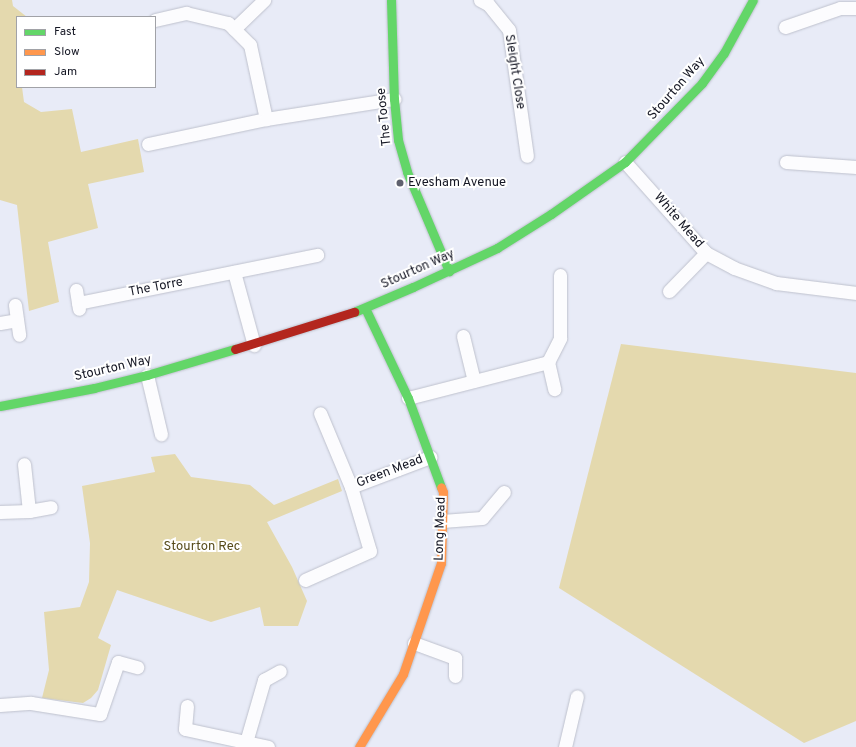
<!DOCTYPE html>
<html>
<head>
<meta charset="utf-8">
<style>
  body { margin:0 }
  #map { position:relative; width:856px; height:747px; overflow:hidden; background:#e8ebf7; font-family:Overpass,sans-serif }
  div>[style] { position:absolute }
  .green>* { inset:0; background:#e4d9ae }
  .roads { filter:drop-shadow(0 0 1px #bec1cd) drop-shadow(0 0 1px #bec1cd) }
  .street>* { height:13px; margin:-6.5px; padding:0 6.5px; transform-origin:6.5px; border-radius:6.5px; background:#fcfcfe }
  .fast>* { height:9px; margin:-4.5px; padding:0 4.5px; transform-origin:4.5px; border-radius:4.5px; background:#63d668 }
  .slow>* { height:9px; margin:-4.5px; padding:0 4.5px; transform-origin:4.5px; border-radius:4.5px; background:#ff974d }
  .jam>* { height:9px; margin:-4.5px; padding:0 4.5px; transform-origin:4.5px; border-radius:4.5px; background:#b3261e }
  .dots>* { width:11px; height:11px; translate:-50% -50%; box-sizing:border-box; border:2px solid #fff; border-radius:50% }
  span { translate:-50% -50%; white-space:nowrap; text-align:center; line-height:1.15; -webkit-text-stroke:4px #fff; paint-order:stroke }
  .street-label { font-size:13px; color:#151724 }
  .poi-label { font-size:13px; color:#151724 }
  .left { translate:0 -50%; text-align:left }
  .park-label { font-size:13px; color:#574b1a }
  .legend { position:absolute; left:16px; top:16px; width:140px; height:72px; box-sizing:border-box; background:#fff; border:1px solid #a1a2a7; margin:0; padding:5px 7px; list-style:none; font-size:12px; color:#151724 }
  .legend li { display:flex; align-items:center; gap:8px; height:20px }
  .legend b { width:20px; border:1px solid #a1a2a7 }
</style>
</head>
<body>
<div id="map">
  <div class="green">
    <i style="clip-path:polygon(0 0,12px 0,13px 6px,27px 17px,17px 17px,17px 87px,22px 87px,24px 102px,41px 112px,72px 109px,81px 152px,138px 139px,144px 172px,88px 184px,98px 228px,48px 242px,59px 302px,29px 311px,17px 205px,0 200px)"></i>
    <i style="clip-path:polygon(621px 344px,856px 373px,856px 721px,804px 743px,559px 588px)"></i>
    <i style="clip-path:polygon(175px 454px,191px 477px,250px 485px,274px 505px,338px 479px,342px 491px,267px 522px,292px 567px,307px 601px,298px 626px,264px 626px,260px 607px,211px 622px,117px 590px,98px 638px,111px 645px,98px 690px,91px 698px,83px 703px,42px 698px,49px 670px,44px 612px,80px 607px,89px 582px,90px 543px,82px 486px,155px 472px,151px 457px)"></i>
  </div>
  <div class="roads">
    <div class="street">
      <i style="left:480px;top:0;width:9px;rotate:27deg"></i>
      <i style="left:488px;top:4px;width:33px;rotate:51deg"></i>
      <i style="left:509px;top:30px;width:127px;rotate:81.9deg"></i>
      <i style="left:155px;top:20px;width:32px;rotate:-13deg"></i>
      <i style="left:186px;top:13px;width:43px;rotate:13.4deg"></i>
      <i style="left:228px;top:23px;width:31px;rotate:45deg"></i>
      <i style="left:250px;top:45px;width:76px;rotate:77.8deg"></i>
      <i style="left:785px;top:27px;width:58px;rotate:-19.1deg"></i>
      <i style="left:840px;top:8px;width:16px"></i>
      <i style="left:234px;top:29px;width:42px;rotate:-44deg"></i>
      <i style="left:148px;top:144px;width:121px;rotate:-12deg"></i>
      <i style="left:266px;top:119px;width:130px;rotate:-8.9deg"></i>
      <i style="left:625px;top:162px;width:122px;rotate:48.3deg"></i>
      <i style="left:706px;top:253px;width:32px;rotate:28deg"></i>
      <i style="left:734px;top:268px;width:45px;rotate:19.7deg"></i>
      <i style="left:776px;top:283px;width:81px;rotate:7.1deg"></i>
      <i style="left:786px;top:162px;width:70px;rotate:4.1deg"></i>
      <i style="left:234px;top:272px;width:76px;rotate:74.7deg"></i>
      <i style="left:76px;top:290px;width:19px;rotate:81deg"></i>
      <i style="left:669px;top:291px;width:53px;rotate:-45.8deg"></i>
      <i style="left:78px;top:303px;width:244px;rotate:-11.4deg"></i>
      <i style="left:15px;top:305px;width:30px;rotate:82deg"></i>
      <i style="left:0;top:323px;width:17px;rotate:-10deg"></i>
      <i style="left:463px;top:336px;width:46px;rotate:76.3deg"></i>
      <i style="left:548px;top:362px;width:28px;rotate:77deg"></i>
      <i style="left:147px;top:375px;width:61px;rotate:76.7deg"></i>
      <i style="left:408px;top:398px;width:145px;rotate:-14.4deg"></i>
      <i style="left:548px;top:362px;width:27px;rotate:-63deg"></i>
      <i style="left:560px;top:338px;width:63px;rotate:-90deg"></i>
      <i style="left:351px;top:487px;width:85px;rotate:-20.8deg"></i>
      <i style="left:29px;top:511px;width:22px;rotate:-10deg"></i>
      <i style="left:0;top:512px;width:29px;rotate:-2deg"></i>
      <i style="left:29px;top:511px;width:47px;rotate:-96.1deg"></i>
      <i style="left:442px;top:521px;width:40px;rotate:-4.3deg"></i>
      <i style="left:482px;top:518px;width:34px;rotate:-50deg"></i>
      <i style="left:305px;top:580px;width:71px;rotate:-24deg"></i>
      <i style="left:370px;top:551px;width:67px;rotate:-106.5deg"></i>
      <i style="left:351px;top:487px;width:80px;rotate:-112.7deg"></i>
      <i style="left:414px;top:643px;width:44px;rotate:20.1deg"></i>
      <i style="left:455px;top:658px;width:18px;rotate:90deg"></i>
      <i style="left:0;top:705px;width:31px;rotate:-4deg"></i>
      <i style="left:31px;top:703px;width:70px;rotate:9.1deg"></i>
      <i style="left:100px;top:714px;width:55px;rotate:-70.9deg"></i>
      <i style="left:118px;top:662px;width:20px;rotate:15deg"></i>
      <i style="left:187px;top:706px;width:23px;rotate:95deg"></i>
      <i style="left:185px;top:729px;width:85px;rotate:12.2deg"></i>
      <i style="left:246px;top:742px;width:65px;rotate:-73.8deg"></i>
      <i style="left:264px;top:680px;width:18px;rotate:-29deg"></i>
      <i style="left:565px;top:747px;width:52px;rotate:-76.8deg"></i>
    </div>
    <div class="fast">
      <i style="left:391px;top:0;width:99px;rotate:88.3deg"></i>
      <i style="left:394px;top:99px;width:41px;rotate:84.4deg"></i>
      <i style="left:398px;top:140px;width:33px;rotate:74deg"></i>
      <i style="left:407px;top:172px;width:108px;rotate:67deg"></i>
      <i style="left:365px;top:308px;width:100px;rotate:64.5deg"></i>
      <i style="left:408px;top:398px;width:95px;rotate:69.7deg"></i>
      <i style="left:354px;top:312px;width:64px;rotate:-23deg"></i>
      <i style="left:413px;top:287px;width:93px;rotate:-24.9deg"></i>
      <i style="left:497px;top:248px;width:64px;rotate:-32.2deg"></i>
      <i style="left:551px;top:214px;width:90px;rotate:-35.1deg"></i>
      <i style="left:625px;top:162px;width:110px;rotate:-45.7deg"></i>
      <i style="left:702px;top:83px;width:37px;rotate:-54deg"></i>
      <i style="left:724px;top:53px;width:60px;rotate:-61.3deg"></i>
      <i style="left:0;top:406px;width:96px;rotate:-10.8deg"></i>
      <i style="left:94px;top:388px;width:55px;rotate:-13.8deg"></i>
      <i style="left:147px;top:375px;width:92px;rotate:-16.5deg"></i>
    </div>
    <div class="slow">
      <i style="left:359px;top:747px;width:85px;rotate:-58.9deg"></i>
      <i style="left:403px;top:674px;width:117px;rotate:-71.1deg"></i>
      <i style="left:441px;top:563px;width:71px;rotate:-88.4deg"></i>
      <i style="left:443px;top:492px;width:5px;rotate:-112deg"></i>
    </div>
    <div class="jam">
      <i style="left:235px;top:349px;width:125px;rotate:-17.3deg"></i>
    </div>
  </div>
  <div class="dots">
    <i style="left:400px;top:183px;background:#5f616e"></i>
  </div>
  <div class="street-label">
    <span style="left:514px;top:72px;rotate:81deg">Sleight Close</span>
    <span style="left:677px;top:89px;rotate:-49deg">Stourton Way</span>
    <span style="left:385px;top:117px;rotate:-96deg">The Toose</span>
    <span style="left:678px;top:221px;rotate:49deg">White Mead</span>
    <span style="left:418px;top:270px;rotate:-24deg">Stourton Way</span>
    <span style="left:156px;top:288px;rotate:-11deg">The Torre</span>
    <span style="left:113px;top:369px;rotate:-13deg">Stourton Way</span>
    <span style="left:390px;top:472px;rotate:-21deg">Green Mead</span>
    <span style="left:441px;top:529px;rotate:-88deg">Long Mead</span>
  </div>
  <div class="poi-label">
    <span class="left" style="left:408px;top:183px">Evesham Avenue</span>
  </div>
  <div class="park-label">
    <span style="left:202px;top:547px">Stourton Rec</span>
  </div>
  <ul class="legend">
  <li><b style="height:5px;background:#63d668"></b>Fast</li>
  <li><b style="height:5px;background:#ff974d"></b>Slow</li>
  <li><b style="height:5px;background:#b3261e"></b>Jam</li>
  </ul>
</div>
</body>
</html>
